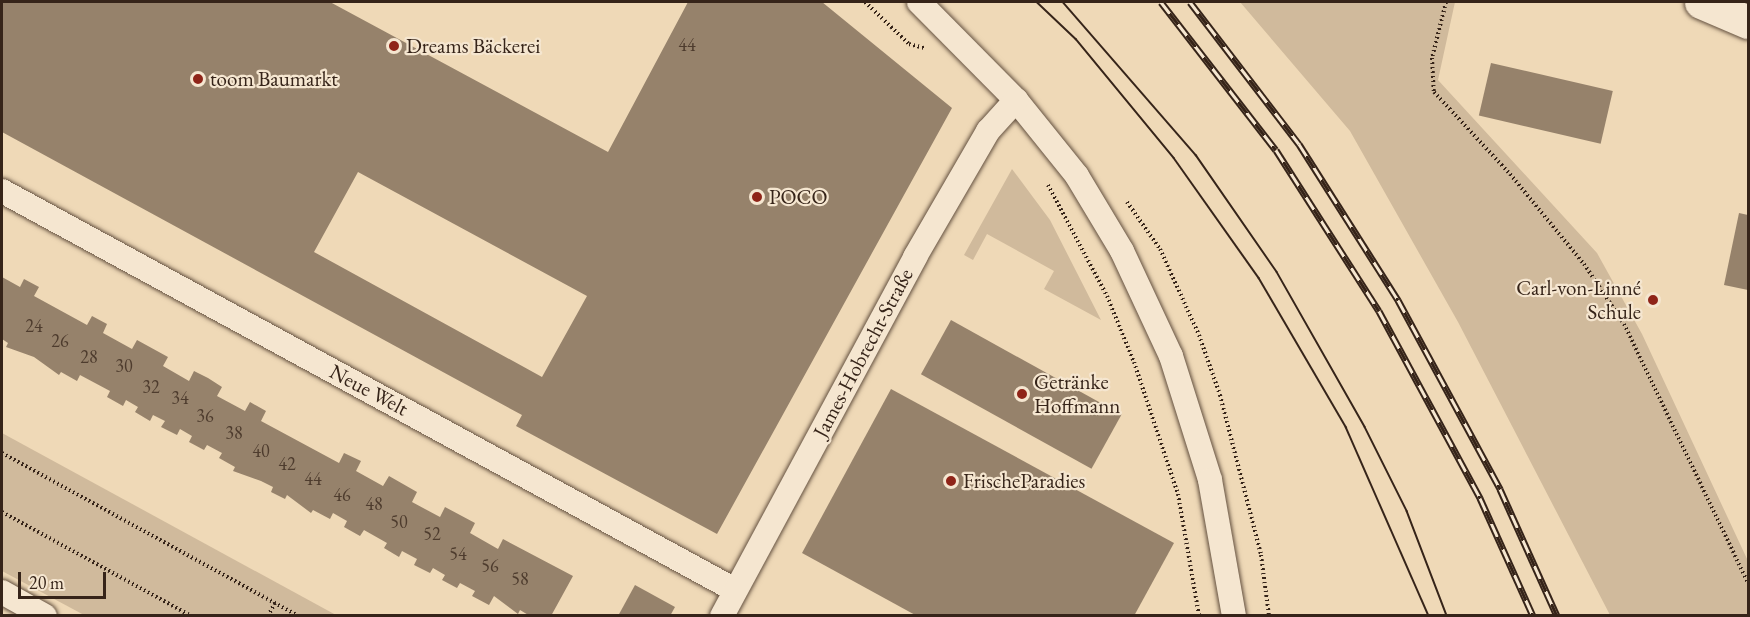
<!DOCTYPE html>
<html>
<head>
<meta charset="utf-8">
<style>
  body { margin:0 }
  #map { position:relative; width:1750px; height:617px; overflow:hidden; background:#efd9b7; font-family:"EB Garamond",serif }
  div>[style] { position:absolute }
  .green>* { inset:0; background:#d0ba9c }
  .building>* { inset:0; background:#96826b; transform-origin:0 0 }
  .path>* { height:4px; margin-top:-2px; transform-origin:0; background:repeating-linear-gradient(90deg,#362419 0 1.5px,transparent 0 4.5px) }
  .roads { filter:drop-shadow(0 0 2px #645140) drop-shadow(0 0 2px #645140) }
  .street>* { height:24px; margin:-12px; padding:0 12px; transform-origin:12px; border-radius:12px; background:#f5e6d0 }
  .secondary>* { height:33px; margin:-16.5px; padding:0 16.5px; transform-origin:16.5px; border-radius:16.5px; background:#f5e6d0 }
  .tram>* { height:1.5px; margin:-0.75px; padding:0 0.75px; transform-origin:0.75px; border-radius:0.75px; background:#362419 }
  .rail>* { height:7px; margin-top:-3.5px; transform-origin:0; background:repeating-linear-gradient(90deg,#f5e6d0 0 14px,#362419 0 28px); box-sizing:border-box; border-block:2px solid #362419 }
  .dots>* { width:16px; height:16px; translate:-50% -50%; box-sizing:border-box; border:3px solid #f5e6d0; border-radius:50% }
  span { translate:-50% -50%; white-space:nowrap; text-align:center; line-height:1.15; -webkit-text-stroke:4.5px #f5e6d0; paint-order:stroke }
  .number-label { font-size:18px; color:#4e3c2e }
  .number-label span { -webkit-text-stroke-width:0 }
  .poi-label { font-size:21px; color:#362419 }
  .left { translate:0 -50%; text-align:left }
  .right { translate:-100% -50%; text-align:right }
  .street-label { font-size:21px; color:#362419 }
  .frame { position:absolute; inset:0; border:3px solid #362419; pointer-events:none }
  .scale { position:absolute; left:18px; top:572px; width:88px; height:27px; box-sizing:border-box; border:3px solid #362419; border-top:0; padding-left:8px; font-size:18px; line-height:21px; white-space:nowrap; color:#362419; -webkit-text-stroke:4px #f5e6d0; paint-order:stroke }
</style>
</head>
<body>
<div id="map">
  <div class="green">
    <i style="clip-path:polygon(1240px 2px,1455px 2px,1438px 80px,1597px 253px,1642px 334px,1748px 561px,1748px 615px,1610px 615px,1458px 322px,1350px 131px)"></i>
    <i style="clip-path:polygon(1012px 169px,1050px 220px,1101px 320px,1044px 289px,1054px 271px,987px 234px,973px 260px,964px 255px)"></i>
    <i style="clip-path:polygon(2px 433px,336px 615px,84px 615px,2px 571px)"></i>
  </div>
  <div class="building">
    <i style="clip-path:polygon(evenodd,2px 2px,330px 2px,608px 152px,688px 2px,822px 2px,952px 108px,717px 534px,516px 426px,522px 415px,2px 132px,2px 2px,358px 172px,587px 296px,542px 377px,314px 252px,358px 172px)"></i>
    <i style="left:1491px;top:63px;width:125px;height:54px;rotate:13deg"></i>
    <i style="clip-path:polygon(1739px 213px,1748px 215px,1748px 290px,1724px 285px)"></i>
    <i style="clip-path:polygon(2px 277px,20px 287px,24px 279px,39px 287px,34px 296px,87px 325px,92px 316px,107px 324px,103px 333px,132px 349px,137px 340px,168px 357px,163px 366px,189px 381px,194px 371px,208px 378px,222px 387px,217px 396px,245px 411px,250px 402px,266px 411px,261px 421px,339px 463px,344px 453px,361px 461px,356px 471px,383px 486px,389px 476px,417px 492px,412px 502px,425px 509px,440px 517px,445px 507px,475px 523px,470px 533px,498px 549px,503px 539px,573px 576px,551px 616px,530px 616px,520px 610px,518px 614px,494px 596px,489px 605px,472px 596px,475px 591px,460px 583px,457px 588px,442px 580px,445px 575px,433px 568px,430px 573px,414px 565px,417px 559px,402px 551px,399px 557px,384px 548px,387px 543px,364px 530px,360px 536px,344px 527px,347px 521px,333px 513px,330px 519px,313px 510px,311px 513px,287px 495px,285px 499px,271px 492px,273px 487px,261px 481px,233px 471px,235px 467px,219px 458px,222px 453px,207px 445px,204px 450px,189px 442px,192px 436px,180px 429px,177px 435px,161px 427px,165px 421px,153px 415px,150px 421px,135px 412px,138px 407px,126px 400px,123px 406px,107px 397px,110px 391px,80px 375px,77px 381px,61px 372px,59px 375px,34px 357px,6px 347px,8px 343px,2px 339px)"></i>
    <i style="left:951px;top:320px;width:195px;height:62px;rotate:29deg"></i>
    <i style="clip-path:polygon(891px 389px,1174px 543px,1134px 616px,917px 616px,802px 553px)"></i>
    <i style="clip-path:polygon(635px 585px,675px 607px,670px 616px,618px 616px)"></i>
  </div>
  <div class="path">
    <i style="left:865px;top:2px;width:61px;rotate:43.7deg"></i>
    <i style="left:909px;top:44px;width:16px;rotate:15deg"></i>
    <i style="left:1446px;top:2px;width:58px;rotate:104deg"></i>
    <i style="left:1432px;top:58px;width:34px;rotate:87deg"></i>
    <i style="left:1434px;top:92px;width:112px;rotate:47.2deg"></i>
    <i style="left:1510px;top:174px;width:117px;rotate:50.6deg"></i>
    <i style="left:1584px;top:264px;width:72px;rotate:56.3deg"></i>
    <i style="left:1624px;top:324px;width:287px;rotate:64.4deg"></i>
    <i style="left:1048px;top:185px;width:126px;rotate:62deg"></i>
    <i style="left:1107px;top:296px;width:71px;rotate:67.8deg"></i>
    <i style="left:1134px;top:362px;width:139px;rotate:71.6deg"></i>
    <i style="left:1178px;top:494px;width:124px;rotate:80.2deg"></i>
    <i style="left:1127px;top:202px;width:57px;rotate:54.9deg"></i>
    <i style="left:1160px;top:249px;width:94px;rotate:65.6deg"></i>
    <i style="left:1199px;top:335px;width:64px;rotate:70.7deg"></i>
    <i style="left:1220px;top:395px;width:165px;rotate:75.6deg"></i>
    <i style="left:1261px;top:555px;width:62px;rotate:82.5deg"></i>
    <i style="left:2px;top:453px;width:338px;rotate:28.8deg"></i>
    <i style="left:2px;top:512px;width:216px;rotate:28.8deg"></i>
    <i style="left:268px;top:616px;width:15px;rotate:-62deg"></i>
  </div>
  <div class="roads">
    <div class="street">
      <i style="left:919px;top:2px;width:138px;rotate:45.3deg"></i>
      <i style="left:1016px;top:100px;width:97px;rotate:51.2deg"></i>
      <i style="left:1077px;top:176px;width:87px;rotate:59deg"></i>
      <i style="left:1122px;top:251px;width:116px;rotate:65deg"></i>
      <i style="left:1171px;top:356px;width:130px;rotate:72.5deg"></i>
      <i style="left:1210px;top:480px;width:138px;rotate:80deg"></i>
      <i style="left:2px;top:191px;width:835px;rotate:28.56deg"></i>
      <i style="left:2px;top:592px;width:49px;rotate:29.2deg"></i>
      <i style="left:722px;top:616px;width:408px;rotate:-61.7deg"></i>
      <i style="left:915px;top:257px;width:146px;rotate:-59.9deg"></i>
      <i style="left:988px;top:131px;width:42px;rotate:-47.9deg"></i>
    </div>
    <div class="secondary">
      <i style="left:1701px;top:2px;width:51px;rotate:23.1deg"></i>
    </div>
  </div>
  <div class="tram">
    <i style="left:1037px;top:2px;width:54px;rotate:43.5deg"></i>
    <i style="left:1076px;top:39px;width:154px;rotate:50.5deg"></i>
    <i style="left:1174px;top:158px;width:147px;rotate:54.7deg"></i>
    <i style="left:1259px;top:278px;width:173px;rotate:59.7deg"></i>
    <i style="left:1346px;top:427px;width:206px;rotate:66.3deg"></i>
    <i style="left:1063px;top:2px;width:203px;rotate:49deg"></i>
    <i style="left:1196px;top:155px;width:142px;rotate:55.3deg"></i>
    <i style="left:1277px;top:272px;width:178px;rotate:60.4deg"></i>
    <i style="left:1365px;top:427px;width:94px;rotate:63.4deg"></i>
    <i style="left:1407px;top:511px;width:112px;rotate:69.1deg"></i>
  </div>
  <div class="rail">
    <i style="left:1161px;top:2px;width:187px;rotate:52.2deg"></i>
    <i style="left:1276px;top:150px;width:191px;rotate:57.4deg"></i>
    <i style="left:1379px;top:311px;width:213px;rotate:61.6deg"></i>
    <i style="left:1480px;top:498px;width:129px;rotate:65.8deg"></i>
    <i style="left:1190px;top:2px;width:179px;rotate:52.5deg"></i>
    <i style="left:1299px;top:144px;width:185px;rotate:57.6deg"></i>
    <i style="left:1398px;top:300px;width:215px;rotate:61.6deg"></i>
    <i style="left:1500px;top:489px;width:139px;rotate:65.8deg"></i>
  </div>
  <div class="dots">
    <i style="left:394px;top:46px;background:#8f2418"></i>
    <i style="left:198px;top:79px;background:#8f2418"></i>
    <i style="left:757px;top:197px;background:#8f2418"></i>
    <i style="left:1653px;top:300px;background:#8f2418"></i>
    <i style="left:1022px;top:394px;background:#8f2418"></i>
    <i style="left:951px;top:481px;background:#8f2418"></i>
  </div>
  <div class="number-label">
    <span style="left:687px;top:45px">44</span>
    <span style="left:34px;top:326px">24</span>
    <span style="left:60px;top:341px">26</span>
    <span style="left:89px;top:357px">28</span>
    <span style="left:124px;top:366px">30</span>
    <span style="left:151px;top:387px">32</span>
    <span style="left:180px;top:398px">34</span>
    <span style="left:205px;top:416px">36</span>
    <span style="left:234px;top:433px">38</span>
    <span style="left:261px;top:451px">40</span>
    <span style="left:287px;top:464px">42</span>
    <span style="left:313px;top:479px">44</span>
    <span style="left:342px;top:495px">46</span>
    <span style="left:374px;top:504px">48</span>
    <span style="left:399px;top:522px">50</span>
    <span style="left:432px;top:534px">52</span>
    <span style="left:458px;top:554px">54</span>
    <span style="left:490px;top:566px">56</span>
    <span style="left:520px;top:579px">58</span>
  </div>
  <div class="poi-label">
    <span class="left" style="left:406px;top:46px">Dreams Bäckerei</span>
    <span class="left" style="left:210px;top:79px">toom Baumarkt</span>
    <span class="left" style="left:769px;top:197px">POCO</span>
    <span class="right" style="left:1641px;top:300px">Carl-von-Linné<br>Schule</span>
    <span class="left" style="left:1034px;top:394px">Getränke<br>Hoffmann</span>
    <span class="left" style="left:963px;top:481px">FrischeParadies</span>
  </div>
  <div class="street-label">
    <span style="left:863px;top:353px;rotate:-62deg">James-Hobrecht-Straße</span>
    <span style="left:369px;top:390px;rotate:28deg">Neue Welt</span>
  </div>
  <div class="frame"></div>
  <div class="scale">20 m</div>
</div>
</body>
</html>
